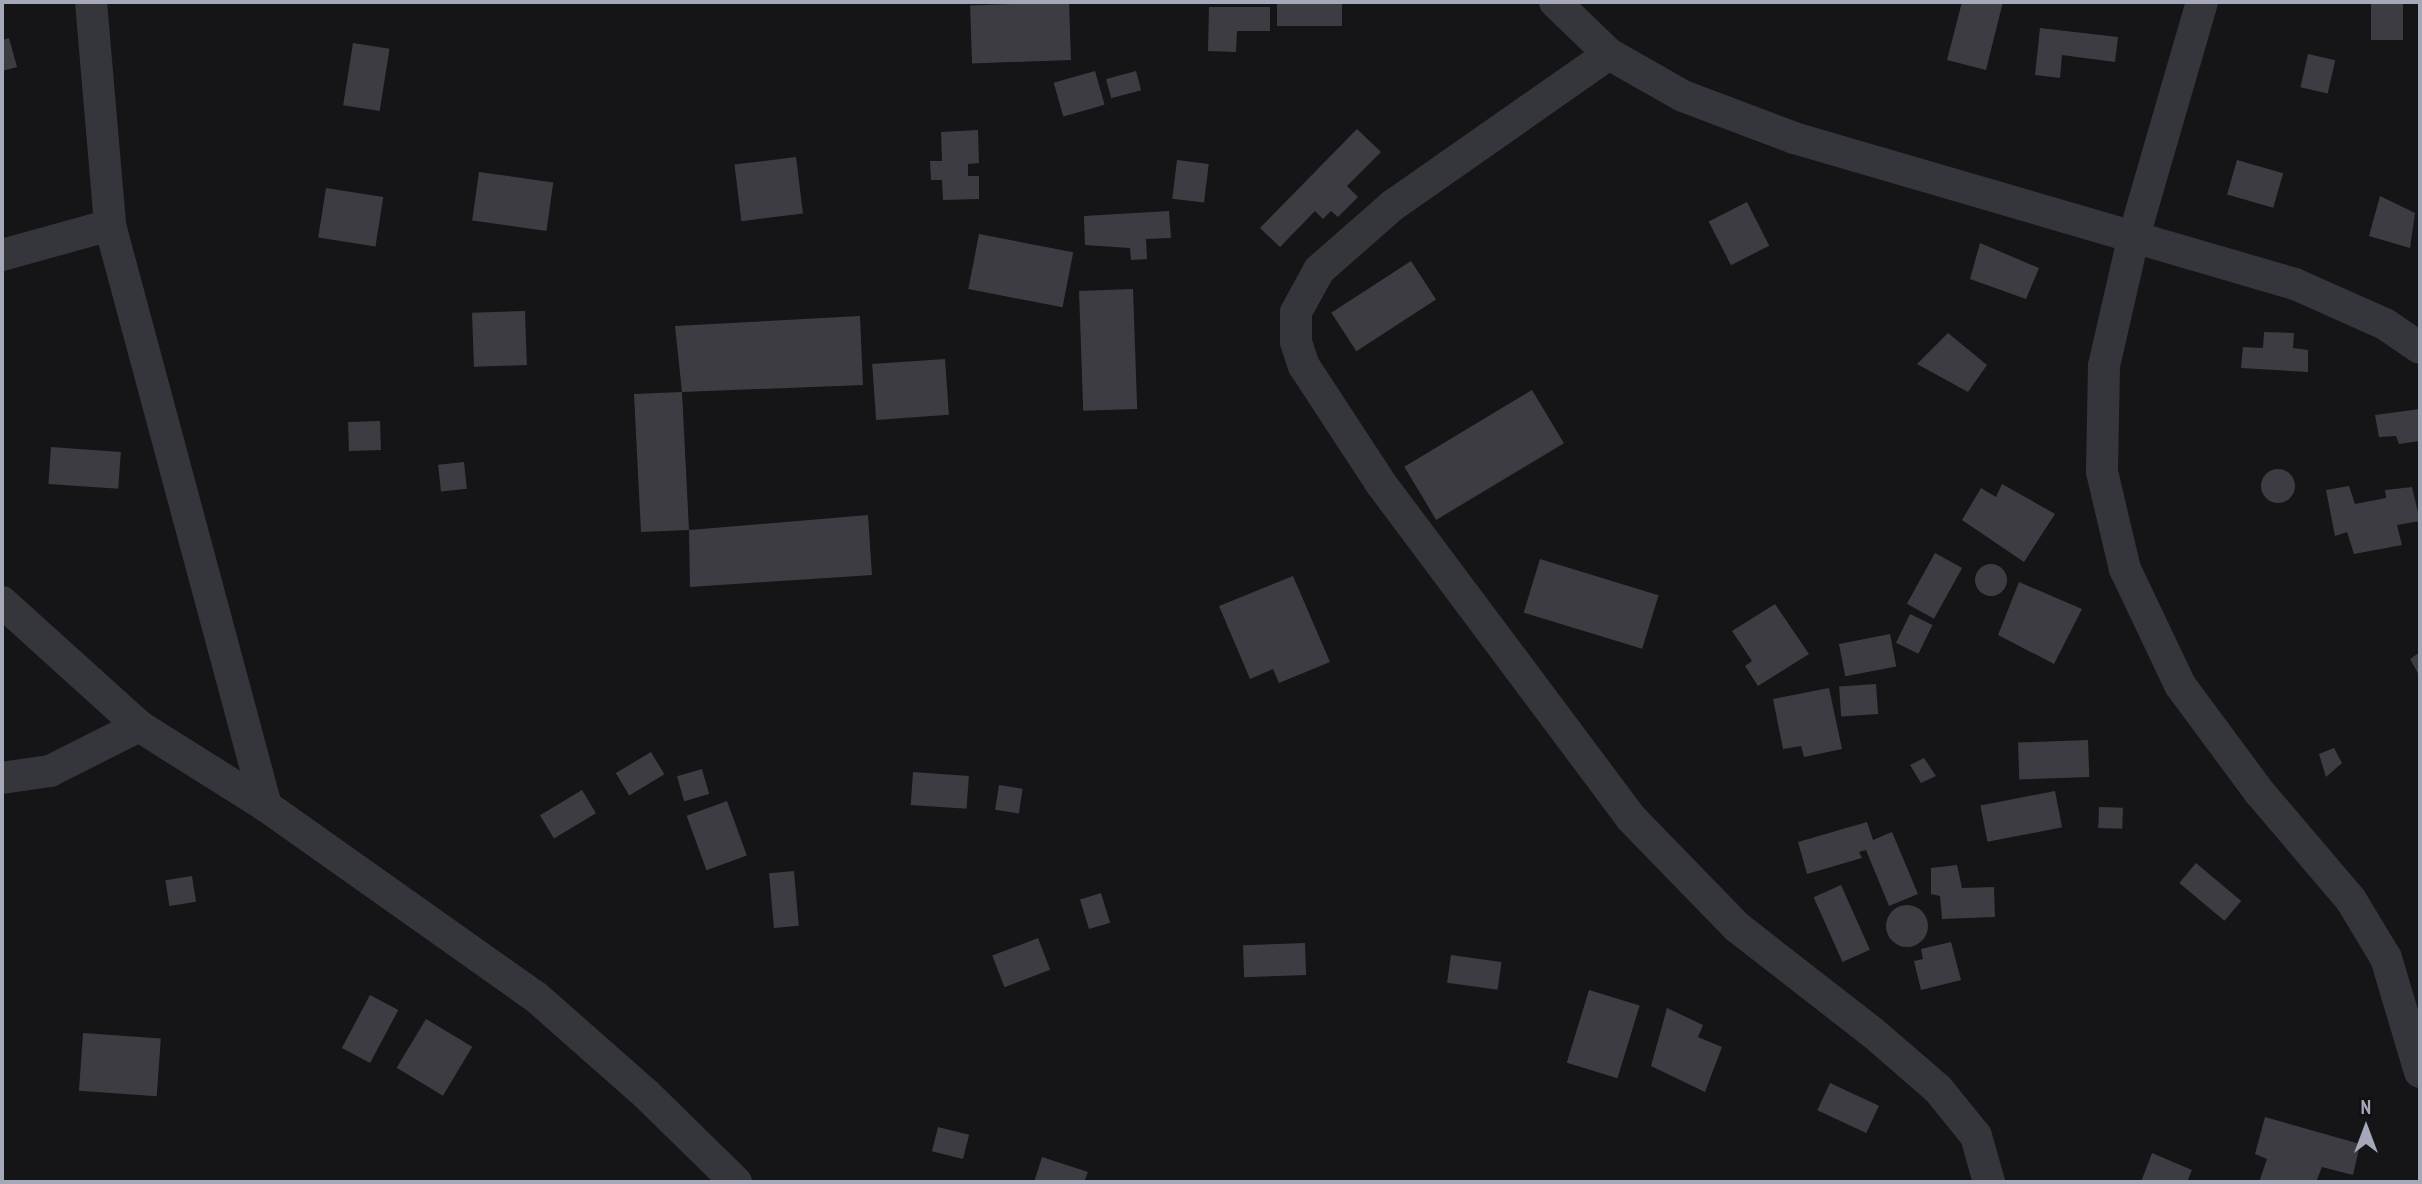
<!DOCTYPE html>
<html>
<head>
<meta charset="utf-8">
<style>
  body { margin:0 }
  #map { position:relative; width:2422px; height:1184px; overflow:hidden; background:#151517; font-family:"PT Sans Narrow",sans-serif }
  div>[style] { position:absolute }
  .building>* { inset:0; background:#3c3c42; transform-origin:0 0 }
  .round { border-radius:50% }
  .minor>* { height:32px; margin:-16px; padding:0 16px; transform-origin:16px; border-radius:16px; background:#35363c }
  span { translate:-50% -50%; white-space:nowrap; text-align:center; line-height:1.15; -webkit-text-stroke:6px #101012; paint-order:stroke }
  .frame { position:absolute; inset:0; border:4px solid #a5a8b8; pointer-events:none }
  .north { position:absolute; left:2331px; top:1093px; width:70px; height:70px; -webkit-text-stroke:5px #101012; paint-order:stroke; rotate:0deg; font-size:19px; font-weight:700; line-height:28px; text-align:center; color:#a5a8b8 }
  .north::after { content:''; display:block; margin:auto; width:24px; height:32px; background:#a5a8b8; clip-path:polygon(50% 0,100% 100%,50% 72%,0 100%) }
</style>
</head>
<body>
<div id="map">
  <div class="building">
    <i style="left:1069px;top:2px;width:58px;height:99px;rotate:88deg"></i>
    <i style="left:1277px;top:2px;width:65px;height:24px"></i>
    <i style="clip-path:polygon(1962px 2px,2003px 2px,1986px 70px,1947px 60px)"></i>
    <i style="left:2371px;top:2px;width:32px;height:38px"></i>
    <i style="clip-path:polygon(1209px 7px,1270px 7px,1270px 31px,1237px 31px,1236px 52px,1208px 51px)"></i>
    <i style="clip-path:polygon(2040px 28px,2118px 37px,2115px 62px,2062px 55px,2060px 78px,2035px 75px)"></i>
    <i style="clip-path:polygon(9px 38px,17px 67px,2px 71px,2px 40px)"></i>
    <i style="left:353px;top:43px;width:37px;height:63px;rotate:9deg"></i>
    <i style="left:2308px;top:54px;width:28px;height:34px;rotate:13deg"></i>
    <i style="left:1095px;top:71px;width:35px;height:43px;rotate:74deg"></i>
    <i style="left:1136px;top:71px;width:20px;height:31px;rotate:75deg"></i>
    <i style="clip-path:polygon(1357px 129px,1381px 152px,1347px 186px,1358px 197px,1338px 217px,1331px 211px,1323px 219px,1315px 211px,1280px 247px,1260px 228px)"></i>
    <i style="clip-path:polygon(978px 130px,979px 163px,968px 164px,968px 176px,979px 176px,979px 199px,943px 200px,942px 180px,931px 180px,930px 161px,942px 161px,941px 132px)"></i>
    <i style="left:796px;top:157px;width:57px;height:62px;rotate:83deg"></i>
    <i style="left:1177px;top:160px;width:32px;height:39px;rotate:7deg"></i>
    <i style="left:2237px;top:160px;width:48px;height:36px;rotate:16deg"></i>
    <i style="left:479px;top:172px;width:75px;height:49px;rotate:8deg"></i>
    <i style="left:326px;top:188px;width:58px;height:50px;rotate:9deg"></i>
    <i style="clip-path:polygon(2380px 196px,2415px 213px,2410px 248px,2369px 236px)"></i>
    <i style="left:1747px;top:202px;width:49px;height:43px;rotate:63deg"></i>
    <i style="clip-path:polygon(1169px 211px,1171px 238px,1146px 239px,1147px 259px,1131px 260px,1130px 248px,1085px 245px,1084px 216px)"></i>
    <i style="left:979px;top:234px;width:96px;height:56px;rotate:11deg"></i>
    <i style="clip-path:polygon(1980px 243px,2039px 268px,2026px 299px,1970px 279px)"></i>
    <i style="left:1411px;top:261px;width:46px;height:95px;rotate:57deg"></i>
    <i style="left:1133px;top:289px;width:120px;height:54px;rotate:88deg"></i>
    <i style="left:525px;top:311px;width:54px;height:53px;rotate:88deg"></i>
    <i style="clip-path:polygon(860px 316px,863px 385px,682px 392px,689px 530px,868px 515px,872px 575px,690px 587px,689px 530px,641px 532px,634px 394px,682px 392px,675px 326px)"></i>
    <i style="clip-path:polygon(2264px 332px,2294px 333px,2293px 348px,2308px 350px,2308px 372px,2241px 368px,2243px 347px,2263px 348px)"></i>
    <i style="clip-path:polygon(1948px 333px,1987px 365px,1968px 392px,1917px 364px)"></i>
    <i style="left:945px;top:359px;width:56px;height:73px;rotate:86deg"></i>
    <i style="left:1532px;top:390px;width:62px;height:149px;rotate:59deg"></i>
    <i style="clip-path:polygon(2420px 409px,2420px 441px,2399px 444px,2396px 436px,2379px 437px,2375px 415px)"></i>
    <i style="left:380px;top:421px;width:29px;height:32px;rotate:88deg"></i>
    <i style="left:51px;top:447px;width:70px;height:37px;rotate:4deg"></i>
    <i style="left:464px;top:462px;width:27px;height:26px;rotate:84deg"></i>
    <i class="round" style="left:2261px;top:469px;width:34px;height:34px"></i>
    <i style="clip-path:polygon(2002px 484px,2055px 514px,2024px 562px,1962px 520px,1981px 488px,1996px 497px)"></i>
    <i style="clip-path:polygon(2349px 486px,2355px 504px,2386px 498px,2385px 490px,2412px 487px,2420px 521px,2397px 525px,2402px 545px,2354px 554px,2347px 532px,2335px 536px,2326px 490px)"></i>
    <i style="left:1935px;top:553px;width:31px;height:58px;rotate:29deg"></i>
    <i style="left:1540px;top:559px;width:124px;height:56px;rotate:17deg"></i>
    <i class="round" style="left:1975px;top:564px;width:32px;height:32px"></i>
    <i style="clip-path:polygon(1293px 576px,1330px 662px,1279px 683px,1273px 669px,1250px 679px,1219px 606px)"></i>
    <i style="clip-path:polygon(2019px 582px,2082px 609px,2054px 664px,1998px 635px)"></i>
    <i style="clip-path:polygon(1775px 604px,1809px 654px,1758px 686px,1745px 666px,1752px 661px,1732px 631px)"></i>
    <i style="left:1910px;top:614px;width:25px;height:32px;rotate:26deg"></i>
    <i style="left:1890px;top:634px;width:33px;height:52px;rotate:79deg"></i>
    <i style="clip-path:polygon(2420px 652px,2420px 677px,2410px 659px)"></i>
    <i style="left:1876px;top:684px;width:30px;height:37px;rotate:86deg"></i>
    <i style="clip-path:polygon(1829px 688px,1842px 749px,1804px 757px,1801px 746px,1783px 749px,1773px 699px)"></i>
    <i style="left:2088px;top:740px;width:37px;height:70px;rotate:88deg"></i>
    <i style="clip-path:polygon(2334px 748px,2342px 763px,2326px 777px,2319px 754px)"></i>
    <i style="left:651px;top:752px;width:26px;height:41px;rotate:59deg"></i>
    <i style="clip-path:polygon(1924px 758px,1936px 776px,1921px 783px,1910px 765px)"></i>
    <i style="left:702px;top:769px;width:26px;height:26px;rotate:74deg"></i>
    <i style="left:913px;top:772px;width:56px;height:33px;rotate:4deg"></i>
    <i style="left:999px;top:785px;width:24px;height:25px;rotate:9deg"></i>
    <i style="left:582px;top:790px;width:27px;height:49px;rotate:59deg"></i>
    <i style="left:2055px;top:791px;width:37px;height:76px;rotate:79deg"></i>
    <i style="left:727px;top:801px;width:58px;height:43px;rotate:70deg"></i>
    <i style="left:2099px;top:807px;width:24px;height:21px;rotate:2deg"></i>
    <i style="clip-path:polygon(1867px 822px,1873px 840px,1892px 832px,1918px 894px,1889px 906px,1866px 850px,1859px 852px,1862px 858px,1807px 874px,1798px 842px)"></i>
    <i style="left:2196px;top:863px;width:59px;height:26px;rotate:40deg"></i>
    <i style="clip-path:polygon(1957px 865px,1962px 888px,1994px 887px,1995px 917px,1942px 919px,1940px 896px,1931px 894px,1931px 868px)"></i>
    <i style="left:794px;top:871px;width:55px;height:25px;rotate:85deg"></i>
    <i style="left:192px;top:876px;width:26px;height:27px;rotate:81deg"></i>
    <i style="left:1841px;top:885px;width:71px;height:30px;rotate:66deg"></i>
    <i style="left:1101px;top:893px;width:31px;height:22px;rotate:73deg"></i>
    <i class="round" style="left:1886px;top:905px;width:42px;height:42px"></i>
    <i style="left:1038px;top:938px;width:34px;height:49px;rotate:69deg"></i>
    <i style="clip-path:polygon(1951px 942px,1961px 980px,1921px 990px,1914px 961px,1923px 959px,1921px 949px)"></i>
    <i style="left:1305px;top:943px;width:32px;height:62px;rotate:88deg"></i>
    <i style="left:1451px;top:955px;width:51px;height:28px;rotate:8deg"></i>
    <i style="left:1589px;top:990px;width:53px;height:76px;rotate:17deg"></i>
    <i style="left:370px;top:995px;width:32px;height:60px;rotate:28deg"></i>
    <i style="clip-path:polygon(1667px 1008px,1703px 1025px,1698px 1037px,1722px 1047px,1705px 1092px,1651px 1066px)"></i>
    <i style="left:426px;top:1019px;width:54px;height:57px;rotate:31deg"></i>
    <i style="left:83px;top:1033px;width:78px;height:58px;rotate:4deg"></i>
    <i style="left:1830px;top:1083px;width:54px;height:30px;rotate:25deg"></i>
    <i style="clip-path:polygon(2265px 1117px,2360px 1144px,2353px 1175px,2322px 1167px,2316px 1182px,2259px 1182px,2267px 1159px,2255px 1154px)"></i>
    <i style="left:938px;top:1127px;width:32px;height:25px;rotate:14deg"></i>
    <i style="clip-path:polygon(2152px 1153px,2192px 1170px,2187px 1182px,2141px 1182px)"></i>
    <i style="clip-path:polygon(1042px 1157px,1088px 1172px,1084px 1182px,1034px 1182px)"></i>
  </div>
  <div class="minor">
    <i style="left:91px;top:2px;width:224px;rotate:85.1deg"></i>
    <i style="left:110px;top:225px;width:602px;rotate:74.97deg"></i>
    <i style="left:1555px;top:2px;width:75px;rotate:43.9deg"></i>
    <i style="left:1609px;top:54px;width:85px;rotate:29.6deg"></i>
    <i style="left:1683px;top:96px;width:119px;rotate:20.7deg"></i>
    <i style="left:1794px;top:138px;width:522px;rotate:16.25deg"></i>
    <i style="left:2295px;top:284px;width:98px;rotate:24deg"></i>
    <i style="left:2385px;top:324px;width:42px;rotate:34.4deg"></i>
    <i style="left:2202px;top:2px;width:247px;rotate:106.2deg"></i>
    <i style="left:2133px;top:239px;width:130px;rotate:102.9deg"></i>
    <i style="left:2104px;top:366px;width:106px;rotate:91.1deg"></i>
    <i style="left:2102px;top:472px;width:100px;rotate:76.7deg"></i>
    <i style="left:2125px;top:569px;width:128px;rotate:64.6deg"></i>
    <i style="left:2180px;top:685px;width:134px;rotate:53.5deg"></i>
    <i style="left:2260px;top:793px;width:140px;rotate:49.6deg"></i>
    <i style="left:2351px;top:900px;width:68px;rotate:58.9deg"></i>
    <i style="left:2386px;top:958px;width:119px;rotate:73.4deg"></i>
    <i style="left:1609px;top:54px;width:264px;rotate:145deg"></i>
    <i style="left:1393px;top:205px;width:98px;rotate:138.7deg"></i>
    <i style="left:1319px;top:270px;width:48px;rotate:118.7deg"></i>
    <i style="left:1296px;top:312px;width:30px;rotate:90deg"></i>
    <i style="left:1296px;top:342px;width:25px;rotate:72deg"></i>
    <i style="left:1304px;top:366px;width:142px;rotate:56.8deg"></i>
    <i style="left:1382px;top:485px;width:416px;rotate:53.2deg"></i>
    <i style="left:1631px;top:818px;width:152px;rotate:45.8deg"></i>
    <i style="left:1737px;top:927px;width:171px;rotate:37.9deg"></i>
    <i style="left:1872px;top:1032px;width:87px;rotate:40.8deg"></i>
    <i style="left:1938px;top:1089px;width:60px;rotate:51deg"></i>
    <i style="left:1976px;top:1136px;width:48px;rotate:74.2deg"></i>
    <i style="left:2px;top:255px;width:112px;rotate:-15.5deg"></i>
    <i style="left:2px;top:602px;width:185px;rotate:42.1deg"></i>
    <i style="left:139px;top:726px;width:150px;rotate:32.2deg"></i>
    <i style="left:266px;top:806px;width:331px;rotate:35.3deg"></i>
    <i style="left:536px;top:997px;width:147px;rotate:41.4deg"></i>
    <i style="left:646px;top:1094px;width:126px;rotate:44.4deg"></i>
    <i style="left:2px;top:778px;width:49px;rotate:-8.3deg"></i>
    <i style="left:50px;top:771px;width:100px;rotate:-26.8deg"></i>
  </div>
  <div class="frame"></div>
  <div class="north">N</div>
</div>
</body>
</html>
